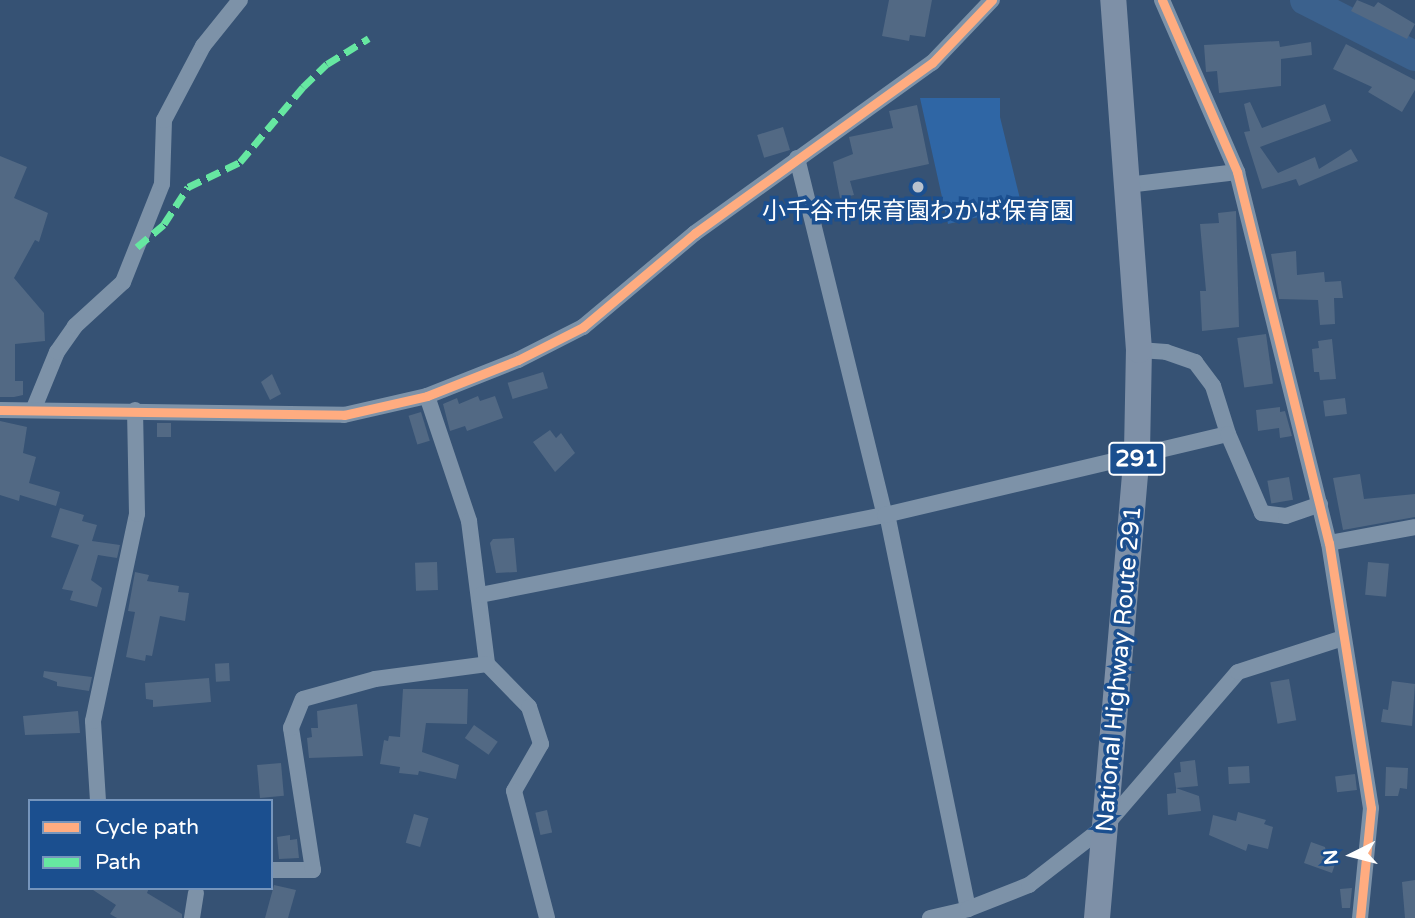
<!DOCTYPE html>
<html>
<head>
<meta charset="utf-8">
<style>
  body { margin:0 }
  #map { position:relative; width:1415px; height:918px; overflow:hidden; background:#365274; font-family:"Varela Round","Noto Sans JP",sans-serif }
  div>[style] { position:absolute }
  .green>* { inset:0; background:#2f66a5 }
  .river>* { height:30px; margin:-15px; padding:0 15px; transform-origin:15px; border-radius:15px; background:#3b618d }
  .building>* { inset:0; background:#526984; transform-origin:0 0 }
  .minor>* { height:16px; margin:-8px; padding:0 8px; transform-origin:8px; border-radius:8px; background:#7d92a8 }
  .trunk>* { height:26px; margin:-13px; padding:0 13px; transform-origin:13px; border-radius:13px; background:#7e90a7 }
  .quiet>* { height:7px; margin-top:-3.5px; transform-origin:0; background:repeating-linear-gradient(90deg,#66e7a1 0 14px,transparent 0 21px) }
  .cycleway>* { height:9px; margin:-4.5px; padding:0 4.5px; transform-origin:4.5px; border-radius:4.5px; background:#ffac80 }
  .dots>* { width:19px; height:19px; translate:-50% -50%; box-sizing:border-box; border:4px solid #1b4f8f; border-radius:50% }
  span { translate:-50% -50%; white-space:nowrap; text-align:center; line-height:1.15; -webkit-text-stroke:7px #1b4f8f; paint-order:stroke }
  .shield-label span { padding:2px 5px; background:#1b4f8f; border:2px solid; border-radius:5px; -webkit-text-stroke-width:0 }
  .shield-label { font-size:23px; color:#fff; font-weight:700 }
  .poi-label { font-size:24px; color:#fff }
  .street-label { font-size:24px; color:#fff }
  .legend { position:absolute; left:28px; top:799px; width:245px; height:91px; box-sizing:border-box; background:#1b4f8f; border:2px solid #7695bc; margin:0; padding:9px 12px; list-style:none; font-size:21px; color:#fff }
  .legend li { display:flex; align-items:center; gap:14px; height:35px }
  .legend b { width:35px; border:2px solid #7695bc }
  .north { position:absolute; left:1317px; top:820px; width:70px; height:70px; -webkit-text-stroke:5px #1b4f8f; paint-order:stroke; rotate:264deg; font-size:19px; font-weight:700; line-height:28px; text-align:center; color:#fff }
  .north::after { content:''; display:block; margin:auto; width:24px; height:32px; background:#fff; clip-path:polygon(50% 0,100% 100%,50% 72%,0 100%) }
</style>
</head>
<body>
<div id="map">
  <div class="green">
    <i style="clip-path:polygon(920px 98px,1000px 98px,1000px 117px,1022px 207px,948px 224px)"></i>
  </div>
  <div class="river">
    <i style="left:1305px;top:0;width:123px;rotate:27deg"></i>
  </div>
  <div class="building">
    <i style="clip-path:polygon(889px 0,932px 0,925px 37px,910px 35px,909px 41px,882px 36px)"></i>
    <i style="clip-path:polygon(1357px 0,1374px 7px,1378px 2px,1415px 24px,1407px 39px,1351px 11px)"></i>
    <i style="clip-path:polygon(1279px 41px,1280px 47px,1311px 42px,1312px 55px,1281px 59px,1281px 86px,1219px 93px,1217px 71px,1206px 72px,1204px 45px)"></i>
    <i style="clip-path:polygon(1346px 44px,1415px 80px,1415px 90px,1402px 112px,1368px 92px,1372px 87px,1333px 69px)"></i>
    <i style="clip-path:polygon(1250px 102px,1262px 128px,1325px 104px,1331px 121px,1260px 147px,1278px 173px,1315px 157px,1319px 169px,1351px 149px,1358px 161px,1299px 186px,1296px 179px,1262px 189px,1244px 132px,1250px 131px,1244px 104px)"></i>
    <i style="clip-path:polygon(917px 105px,929px 164px,850px 181px,854px 195px,840px 198px,833px 162px,853px 154px,849px 137px,893px 128px,889px 111px)"></i>
    <i style="left:783px;top:127px;width:24px;height:27px;rotate:73deg"></i>
    <i style="clip-path:polygon(0 156px,27px 167px,14px 198px,48px 213px,39px 242px,35px 240px,14px 278px,44px 313px,45px 341px,15px 344px,15px 381px,23px 381px,23px 395px,14px 397px,0 397px)"></i>
    <i style="clip-path:polygon(1236px 211px,1239px 327px,1202px 331px,1200px 291px,1206px 291px,1200px 224px,1219px 223px,1218px 213px)"></i>
    <i style="clip-path:polygon(1296px 251px,1297px 275px,1324px 272px,1325px 282px,1341px 281px,1343px 298px,1334px 298px,1335px 324px,1320px 325px,1318px 300px,1279px 299px,1271px 254px)"></i>
    <i style="left:1266px;top:334px;width:50px;height:29px;rotate:82deg"></i>
    <i style="clip-path:polygon(1332px 339px,1336px 379px,1320px 380px,1319px 372px,1314px 372px,1312px 349px,1319px 348px,1318px 341px)"></i>
    <i style="left:543px;top:372px;width:17px;height:37px;rotate:73deg"></i>
    <i style="clip-path:polygon(272px 374px,281px 394px,270px 400px,261px 382px)"></i>
    <i style="clip-path:polygon(478px 396px,480px 401px,495px 396px,503px 418px,467px 431px,465px 426px,450px 431px,443px 404px,457px 398px,459px 404px)"></i>
    <i style="left:1345px;top:398px;width:16px;height:22px;rotate:83deg"></i>
    <i style="clip-path:polygon(1280px 407px,1280px 412px,1285px 411px,1292px 436px,1280px 438px,1279px 428px,1258px 431px,1256px 410px)"></i>
    <i style="left:421px;top:412px;width:30px;height:13px;rotate:73deg"></i>
    <i style="clip-path:polygon(0 421px,27px 427px,23px 453px,36px 457px,29px 483px,60px 492px,56px 506px,20px 495px,19px 501px,0 495px)"></i>
    <i style="left:157px;top:423px;width:14px;height:14px"></i>
    <i style="clip-path:polygon(550px 430px,556px 438px,561px 433px,575px 453px,555px 472px,533px 442px)"></i>
    <i style="clip-path:polygon(1360px 474px,1364px 499px,1415px 494px,1415px 517px,1343px 530px,1333px 478px)"></i>
    <i style="left:1289px;top:477px;width:23px;height:22px;rotate:80deg"></i>
    <i style="clip-path:polygon(60px 508px,84px 515px,82px 521px,97px 525px,92px 541px,120px 545px,117px 558px,98px 555px,91px 580px,102px 588px,97px 607px,70px 600px,73px 591px,62px 589px,79px 545px,51px 537px)"></i>
    <i style="clip-path:polygon(514px 538px,517px 572px,496px 573px,490px 543px,493px 539px)"></i>
    <i style="left:437px;top:562px;width:28px;height:22px;rotate:88deg"></i>
    <i style="left:1368px;top:562px;width:21px;height:33px;rotate:5deg"></i>
    <i style="clip-path:polygon(135px 572px,149px 575px,147px 581px,179px 586px,178px 592px,189px 593px,185px 621px,160px 616px,152px 656px,146px 655px,145px 661px,126px 657px,135px 612px,128px 611px)"></i>
    <i style="left:229px;top:663px;width:18px;height:14px;rotate:87deg"></i>
    <i style="clip-path:polygon(44px 671px,92px 677px,89px 691px,57px 686px,57px 682px,43px 677px)"></i>
    <i style="clip-path:polygon(209px 678px,211px 702px,153px 707px,153px 700px,146px 699px,145px 683px)"></i>
    <i style="left:1289px;top:679px;width:42px;height:19px;rotate:80deg"></i>
    <i style="clip-path:polygon(1392px 681px,1415px 684px,1412px 726px,1381px 722px,1383px 709px,1388px 710px)"></i>
    <i style="clip-path:polygon(403px 689px,468px 689px,467px 724px,426px 723px,422px 752px,459px 765px,456px 779px,419px 771px,418px 775px,399px 773px,400px 767px,380px 764px,384px 740px,388px 741px,389px 736px,400px 737px)"></i>
    <i style="clip-path:polygon(357px 704px,363px 756px,309px 758px,307px 738px,312px 737px,311px 728px,318px 728px,317px 711px)"></i>
    <i style="clip-path:polygon(78px 711px,80px 733px,25px 735px,23px 716px)"></i>
    <i style="left:474px;top:725px;width:29px;height:16px;rotate:35deg"></i>
    <i style="clip-path:polygon(1195px 760px,1198px 786px,1176px 788px,1174px 773px,1181px 772px,1180px 762px)"></i>
    <i style="left:281px;top:763px;width:33px;height:24px;rotate:85deg"></i>
    <i style="left:1249px;top:766px;width:17px;height:21px;rotate:87deg"></i>
    <i style="clip-path:polygon(1386px 767px,1408px 768px,1407px 789px,1400px 788px,1398px 796px,1385px 796px)"></i>
    <i style="left:1355px;top:774px;width:16px;height:20px;rotate:83deg"></i>
    <i style="clip-path:polygon(1176px 788px,1199px 796px,1201px 811px,1168px 815px,1167px 794px,1176px 793px)"></i>
    <i style="left:547px;top:810px;width:23px;height:12px;rotate:77deg"></i>
    <i style="clip-path:polygon(1238px 812px,1266px 820px,1264px 824px,1273px 827px,1268px 849px,1248px 844px,1246px 851px,1209px 835px,1213px 815px,1236px 821px)"></i>
    <i style="left:414px;top:814px;width:15px;height:30px;rotate:16deg"></i>
    <i style="clip-path:polygon(290px 835px,290px 840px,297px 839px,299px 858px,279px 859px,277px 837px)"></i>
    <i style="clip-path:polygon(1311px 842px,1325px 847px,1327px 858px,1336px 861px,1332px 873px,1304px 863px)"></i>
    <i style="clip-path:polygon(1415px 880px,1415px 918px,1405px 918px,1402px 882px)"></i>
    <i style="clip-path:polygon(274px 885px,296px 890px,288px 918px,265px 918px)"></i>
    <i style="clip-path:polygon(90px 888px,149px 888px,147px 893px,182px 914px,182px 918px,117px 918px,110px 914px,116px 905px)"></i>
    <i style="clip-path:polygon(1352px 888px,1350px 908px,1342px 908px,1340px 889px)"></i>
  </div>
  <div class="minor">
    <i style="left:1162px;top:0;width:188px;rotate:66.4deg"></i>
    <i style="left:1237px;top:172px;width:382px;rotate:76.1deg"></i>
    <i style="left:1329px;top:543px;width:268px;rotate:81deg"></i>
    <i style="left:1371px;top:808px;width:111px;rotate:95.7deg"></i>
    <i style="left:797px;top:158px;width:368px;rotate:76.2deg"></i>
    <i style="left:1127px;top:185px;width:111px;rotate:-6.7deg"></i>
    <i style="left:1139px;top:350px;width:27px;rotate:4deg"></i>
    <i style="left:1166px;top:352px;width:31px;rotate:19deg"></i>
    <i style="left:1195px;top:362px;width:30px;rotate:53deg"></i>
    <i style="left:1213px;top:386px;width:50px;rotate:72.6deg"></i>
    <i style="left:427px;top:396px;width:132px;rotate:71.4deg"></i>
    <i style="left:469px;top:521px;width:144px;rotate:82.8deg"></i>
    <i style="left:487px;top:664px;width:60px;rotate:45.7deg"></i>
    <i style="left:529px;top:707px;width:39px;rotate:72deg"></i>
    <i style="left:541px;top:744px;width:54px;rotate:119.9deg"></i>
    <i style="left:514px;top:791px;width:131px;rotate:75.4deg"></i>
    <i style="left:34px;top:408px;width:61px;rotate:-67.7deg"></i>
    <i style="left:57px;top:352px;width:32px;rotate:-55deg"></i>
    <i style="left:75px;top:326px;width:65px;rotate:-42.5deg"></i>
    <i style="left:123px;top:282px;width:105px;rotate:-68.3deg"></i>
    <i style="left:162px;top:184px;width:64px;rotate:-88.2deg"></i>
    <i style="left:164px;top:120px;width:84px;rotate:-62.2deg"></i>
    <i style="left:203px;top:46px;width:59px;rotate:-51.2deg"></i>
    <i style="left:0;top:410px;width:344px;rotate:0.8deg"></i>
    <i style="left:344px;top:415px;width:85px;rotate:-12.9deg"></i>
    <i style="left:427px;top:396px;width:98px;rotate:-21.6deg"></i>
    <i style="left:518px;top:360px;width:73px;rotate:-26.9deg"></i>
    <i style="left:583px;top:327px;width:146px;rotate:-40deg"></i>
    <i style="left:695px;top:233px;width:292px;rotate:-35.7deg"></i>
    <i style="left:932px;top:63px;width:87px;rotate:-46.4deg"></i>
    <i style="left:887px;top:514px;width:403px;rotate:78.4deg"></i>
    <i style="left:1329px;top:543px;width:87px;rotate:-10.5deg"></i>
    <i style="left:480px;top:595px;width:413px;rotate:-11.2deg"></i>
    <i style="left:885px;top:515px;width:352px;rotate:-13.3deg"></i>
    <i style="left:1228px;top:434px;width:86px;rotate:66.7deg"></i>
    <i style="left:1262px;top:513px;width:24px;rotate:7deg"></i>
    <i style="left:1286px;top:516px;width:36px;rotate:-19deg"></i>
    <i style="left:98px;top:801px;width:80px;rotate:-93.6deg"></i>
    <i style="left:93px;top:721px;width:212px;rotate:-78deg"></i>
    <i style="left:137px;top:514px;width:104px;rotate:-91.1deg"></i>
    <i style="left:271px;top:870px;width:42px"></i>
    <i style="left:313px;top:870px;width:144px;rotate:-98.8deg"></i>
    <i style="left:291px;top:728px;width:31px;rotate:-68deg"></i>
    <i style="left:303px;top:699px;width:75px;rotate:-15.5deg"></i>
    <i style="left:375px;top:679px;width:113px;rotate:-7.6deg"></i>
    <i style="left:192px;top:918px;width:25px;rotate:-81deg"></i>
    <i style="left:930px;top:918px;width:39px;rotate:-13deg"></i>
    <i style="left:968px;top:909px;width:66px;rotate:-21.5deg"></i>
    <i style="left:1029px;top:885px;width:96px;rotate:-37.8deg"></i>
    <i style="left:1105px;top:826px;width:203px;rotate:-49.2deg"></i>
    <i style="left:1238px;top:672px;width:110px;rotate:-17.9deg"></i>
  </div>
  <div class="trunk">
    <i style="left:1097px;top:918px;width:468px;rotate:-85.1deg"></i>
    <i style="left:1137px;top:452px;width:102px;rotate:-88.9deg"></i>
    <i style="left:1139px;top:350px;width:351px;rotate:-94.2deg"></i>
  </div>
  <div class="quiet">
    <i style="left:137px;top:247px;width:35px;rotate:-40deg"></i>
    <i style="left:164px;top:224px;width:44px;rotate:-57deg"></i>
    <i style="left:188px;top:187px;width:58px;rotate:-25.7deg"></i>
    <i style="left:240px;top:162px;width:98px;rotate:-50deg"></i>
    <i style="left:303px;top:87px;width:33px;rotate:-44deg"></i>
    <i style="left:327px;top:64px;width:49px;rotate:-31.8deg"></i>
  </div>
  <div class="cycleway">
    <i style="left:1162px;top:0;width:188px;rotate:66.4deg"></i>
    <i style="left:1237px;top:172px;width:382px;rotate:76.1deg"></i>
    <i style="left:1329px;top:543px;width:268px;rotate:81deg"></i>
    <i style="left:1371px;top:808px;width:111px;rotate:95.7deg"></i>
    <i style="left:0;top:410px;width:344px;rotate:0.8deg"></i>
    <i style="left:344px;top:415px;width:85px;rotate:-12.9deg"></i>
    <i style="left:427px;top:396px;width:98px;rotate:-21.6deg"></i>
    <i style="left:518px;top:360px;width:73px;rotate:-26.9deg"></i>
    <i style="left:583px;top:327px;width:146px;rotate:-40deg"></i>
    <i style="left:695px;top:233px;width:292px;rotate:-35.7deg"></i>
    <i style="left:932px;top:63px;width:87px;rotate:-46.4deg"></i>
  </div>
  <div class="dots">
    <i style="left:918px;top:187px;background:#b9c2ce"></i>
  </div>
  <div class="shield-label">
    <span style="left:1137px;top:459px">291</span>
  </div>
  <div class="poi-label">
    <span style="left:918px;top:212px">小千谷市保育園わかば保育園</span>
  </div>
  <div class="street-label">
    <span style="left:1119px;top:669px;rotate:-85deg">National Highway Route 291</span>
  </div>
  <ul class="legend">
  <li><b style="height:9px;background:#ffac80"></b>Cycle path</li>
  <li><b style="height:9px;background:#66e7a1"></b>Path</li>
  </ul>
  <div class="north">N</div>
</div>
</body>
</html>
